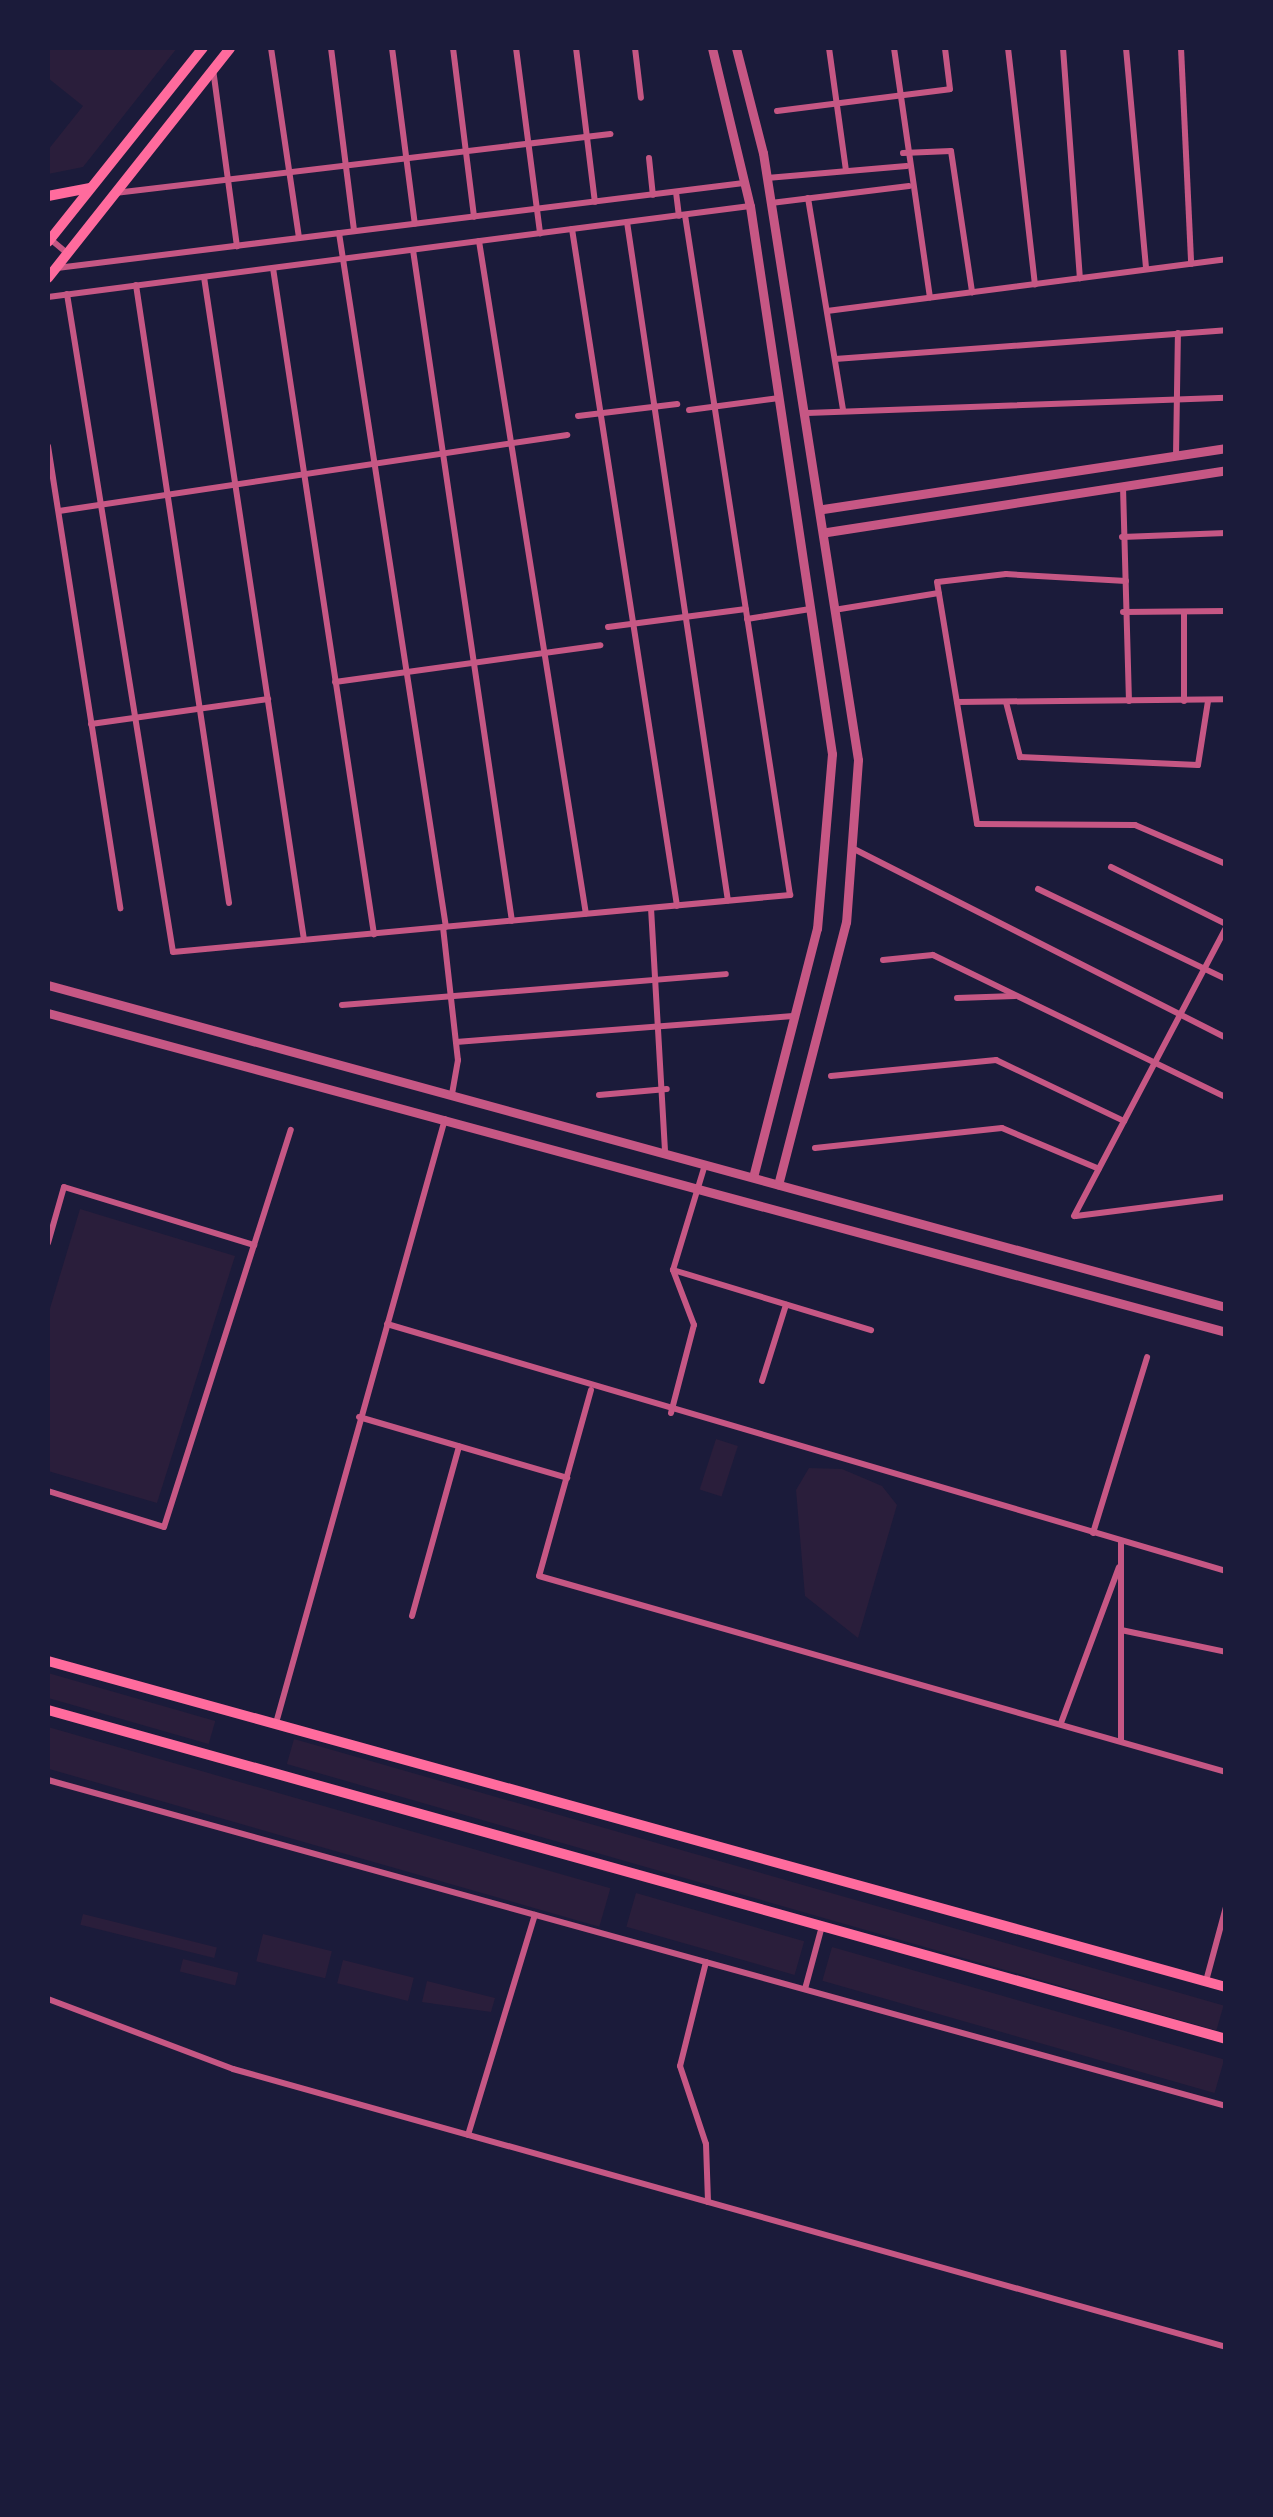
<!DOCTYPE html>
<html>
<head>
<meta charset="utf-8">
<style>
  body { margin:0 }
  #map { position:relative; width:1273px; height:2517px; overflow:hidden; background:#1b1b3a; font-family:"Golos Text",sans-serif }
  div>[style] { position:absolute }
  .green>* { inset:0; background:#2a1e3b; transform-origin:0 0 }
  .minor>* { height:6px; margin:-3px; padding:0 3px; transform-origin:3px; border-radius:3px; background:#c65784 }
  .tertiary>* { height:9px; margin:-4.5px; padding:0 4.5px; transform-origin:4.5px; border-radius:4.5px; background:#c65784 }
  .primary>* { height:10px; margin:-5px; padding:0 5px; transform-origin:5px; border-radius:5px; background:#ff6b9d }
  span { translate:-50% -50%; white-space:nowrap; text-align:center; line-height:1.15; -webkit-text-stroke:10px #1b1b3a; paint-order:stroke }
  .frame { position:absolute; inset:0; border:50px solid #1b1b3a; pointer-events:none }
</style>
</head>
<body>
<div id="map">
  <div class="green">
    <i style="clip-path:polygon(48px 48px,177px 48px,83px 167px,48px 174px,48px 150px,83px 106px,48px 78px)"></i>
    <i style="clip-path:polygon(80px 1209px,235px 1256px,157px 1503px,48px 1471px,48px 1315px)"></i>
    <i style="left:716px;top:1439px;width:23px;height:53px;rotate:18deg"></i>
    <i style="clip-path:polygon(809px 1468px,842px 1469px,882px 1486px,897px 1505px,858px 1638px,805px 1596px,796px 1490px)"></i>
    <i style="left:48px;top:1673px;width:174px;height:24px;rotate:16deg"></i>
    <i style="left:48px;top:1727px;width:585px;height:40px;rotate:16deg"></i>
    <i style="left:294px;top:1739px;width:967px;height:26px;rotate:16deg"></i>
    <i style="left:636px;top:1893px;width:175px;height:35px;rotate:16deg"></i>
    <i style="left:83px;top:1914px;width:138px;height:11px;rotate:14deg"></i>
    <i style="left:263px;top:1934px;width:71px;height:28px;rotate:14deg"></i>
    <i style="left:832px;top:1947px;width:408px;height:35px;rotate:16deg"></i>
    <i style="left:183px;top:1959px;width:57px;height:13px;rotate:14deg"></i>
    <i style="left:343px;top:1960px;width:73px;height:24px;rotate:14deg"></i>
    <i style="clip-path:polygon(427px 1981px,495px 1998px,491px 2012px,422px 2002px)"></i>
  </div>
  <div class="minor">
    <i style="left:271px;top:48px;width:192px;rotate:81.6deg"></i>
    <i style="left:331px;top:48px;width:184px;rotate:82.8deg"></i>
    <i style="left:392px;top:48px;width:177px;rotate:82.6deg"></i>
    <i style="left:453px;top:48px;width:170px;rotate:82.9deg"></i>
    <i style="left:516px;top:48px;width:187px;rotate:82.6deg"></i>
    <i style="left:576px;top:48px;width:155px;rotate:83deg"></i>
    <i style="left:635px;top:48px;width:50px;rotate:83.2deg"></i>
    <i style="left:829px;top:48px;width:123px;rotate:82.1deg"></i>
    <i style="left:894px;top:48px;width:252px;rotate:81.8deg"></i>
    <i style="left:1008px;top:48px;width:238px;rotate:83.5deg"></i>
    <i style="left:1063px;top:48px;width:231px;rotate:85.8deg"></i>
    <i style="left:1126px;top:48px;width:222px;rotate:84.8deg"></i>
    <i style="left:1181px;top:48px;width:216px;rotate:87.3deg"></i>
    <i style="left:213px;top:69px;width:179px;rotate:82.3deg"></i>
    <i style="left:777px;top:111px;width:174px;rotate:-7.2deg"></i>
    <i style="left:950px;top:89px;width:41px;rotate:-97deg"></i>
    <i style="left:903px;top:153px;width:48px;rotate:-2.4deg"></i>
    <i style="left:951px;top:151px;width:143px;rotate:81.5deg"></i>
    <i style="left:649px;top:158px;width:37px;rotate:84deg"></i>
    <i style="left:767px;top:178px;width:140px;rotate:-4.9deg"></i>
    <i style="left:676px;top:192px;width:24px;rotate:83deg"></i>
    <i style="left:115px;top:193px;width:499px;rotate:-6.8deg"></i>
    <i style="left:808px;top:198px;width:214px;rotate:80.6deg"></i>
    <i style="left:771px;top:203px;width:139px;rotate:-7deg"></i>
    <i style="left:627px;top:222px;width:686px;rotate:81.54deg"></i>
    <i style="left:572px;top:229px;width:685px;rotate:81.18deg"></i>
    <i style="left:339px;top:233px;width:702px;rotate:81.24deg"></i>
    <i style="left:49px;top:238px;width:23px;rotate:40deg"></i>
    <i style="left:479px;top:241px;width:681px;rotate:80.97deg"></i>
    <i style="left:413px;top:250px;width:678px;rotate:81.61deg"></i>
    <i style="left:57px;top:268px;width:692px;rotate:-7.05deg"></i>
    <i style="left:273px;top:268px;width:674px;rotate:81.38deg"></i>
    <i style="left:204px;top:277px;width:670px;rotate:81.42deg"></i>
    <i style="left:136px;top:285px;width:625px;rotate:81.44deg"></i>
    <i style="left:67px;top:294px;width:666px;rotate:80.85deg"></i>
    <i style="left:173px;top:952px;width:620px;rotate:-5.28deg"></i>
    <i style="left:790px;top:895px;width:688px;rotate:-98.78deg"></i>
    <i style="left:48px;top:297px;width:708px;rotate:-7.39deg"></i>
    <i style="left:827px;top:311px;width:402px;rotate:-7.4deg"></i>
    <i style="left:835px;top:359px;width:392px;rotate:-4.2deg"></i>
    <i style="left:689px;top:410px;width:91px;rotate:-7.6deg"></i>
    <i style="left:807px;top:413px;width:419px;rotate:-2.1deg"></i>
    <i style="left:578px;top:416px;width:100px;rotate:-6.9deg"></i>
    <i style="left:48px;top:446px;width:468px;rotate:81.1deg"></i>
    <i style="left:1176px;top:456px;width:123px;rotate:-89.1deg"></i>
    <i style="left:1123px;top:487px;width:214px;rotate:88.4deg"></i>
    <i style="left:59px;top:511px;width:514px;rotate:-8.51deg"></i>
    <i style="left:1122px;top:537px;width:104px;rotate:-2.2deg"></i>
    <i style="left:1126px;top:581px;width:120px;rotate:-176.7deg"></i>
    <i style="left:1006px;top:574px;width:69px;rotate:173.4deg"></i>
    <i style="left:937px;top:582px;width:245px;rotate:80.6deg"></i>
    <i style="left:977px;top:824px;width:158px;rotate:0.4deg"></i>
    <i style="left:1135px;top:825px;width:99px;rotate:23.2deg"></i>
    <i style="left:840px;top:609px;width:100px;rotate:-9.2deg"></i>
    <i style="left:1123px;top:612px;width:103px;rotate:-0.6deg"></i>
    <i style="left:1184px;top:612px;width:89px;rotate:90deg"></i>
    <i style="left:747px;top:619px;width:64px;rotate:-9deg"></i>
    <i style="left:608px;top:627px;width:139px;rotate:-7.4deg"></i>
    <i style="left:335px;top:682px;width:268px;rotate:-7.9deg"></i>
    <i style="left:957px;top:702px;width:269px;rotate:-0.6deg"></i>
    <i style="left:1006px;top:702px;width:57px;rotate:75.7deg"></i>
    <i style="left:1020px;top:757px;width:178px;rotate:2.6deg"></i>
    <i style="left:1198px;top:765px;width:65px;rotate:-81.1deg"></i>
    <i style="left:91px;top:724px;width:179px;rotate:-8deg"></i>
    <i style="left:856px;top:850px;width:415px;rotate:26.9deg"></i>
    <i style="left:1111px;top:867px;width:128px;rotate:26.4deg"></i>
    <i style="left:1038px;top:889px;width:208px;rotate:25.6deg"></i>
    <i style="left:651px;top:908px;width:244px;rotate:86.7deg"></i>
    <i style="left:443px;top:927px;width:134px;rotate:83.6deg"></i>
    <i style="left:458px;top:1060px;width:35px;rotate:100deg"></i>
    <i style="left:883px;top:960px;width:50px;rotate:-5.7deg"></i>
    <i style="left:933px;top:955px;width:326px;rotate:25.9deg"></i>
    <i style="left:957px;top:998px;width:58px;rotate:-2deg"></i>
    <i style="left:342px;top:1005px;width:385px;rotate:-4.6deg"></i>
    <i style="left:456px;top:1042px;width:341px;rotate:-4.4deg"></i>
    <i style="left:831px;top:1076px;width:166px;rotate:-5.5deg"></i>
    <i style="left:996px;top:1060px;width:142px;rotate:25.5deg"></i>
    <i style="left:599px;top:1095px;width:68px;rotate:-5deg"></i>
    <i style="left:815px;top:1148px;width:188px;rotate:-6.1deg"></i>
    <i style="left:1002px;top:1128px;width:105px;rotate:22.9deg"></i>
    <i style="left:1074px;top:1216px;width:326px;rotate:-62.2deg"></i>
    <i style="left:1076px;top:1216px;width:151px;rotate:-7.2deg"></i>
    <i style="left:48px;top:1243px;width:58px;rotate:-74.1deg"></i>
    <i style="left:64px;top:1187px;width:199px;rotate:17deg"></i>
    <i style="left:673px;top:1270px;width:207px;rotate:16.9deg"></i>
    <i style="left:387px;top:1324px;width:875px;rotate:16.4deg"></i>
    <i style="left:762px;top:1381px;width:80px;rotate:-72.5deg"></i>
    <i style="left:591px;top:1390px;width:193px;rotate:105.6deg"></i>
    <i style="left:539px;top:1576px;width:714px;rotate:15.92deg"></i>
    <i style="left:671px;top:1413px;width:91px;rotate:-75.4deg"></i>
    <i style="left:694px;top:1325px;width:59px;rotate:-110.9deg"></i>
    <i style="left:673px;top:1270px;width:110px;rotate:-73.1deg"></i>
    <i style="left:359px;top:1417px;width:217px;rotate:16.3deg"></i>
    <i style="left:48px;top:1491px;width:121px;rotate:17.2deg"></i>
    <i style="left:164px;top:1527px;width:417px;rotate:-72.3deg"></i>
    <i style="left:1093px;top:1533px;width:184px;rotate:-72.9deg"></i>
    <i style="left:412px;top:1616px;width:176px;rotate:-74.5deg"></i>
    <i style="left:1121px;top:1630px;width:107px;rotate:11.8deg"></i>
    <i style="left:276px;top:1723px;width:627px;rotate:-74.37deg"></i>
    <i style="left:1061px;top:1723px;width:166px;rotate:-69.6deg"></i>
    <i style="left:1121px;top:1740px;width:198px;rotate:-90deg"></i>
    <i style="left:48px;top:1780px;width:1222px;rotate:15.47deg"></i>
    <i style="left:706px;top:1962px;width:107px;rotate:104deg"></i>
    <i style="left:680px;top:2066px;width:82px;rotate:71.6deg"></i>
    <i style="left:706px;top:2144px;width:58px;rotate:88deg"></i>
    <i style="left:1206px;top:1981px;width:77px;rotate:-74.9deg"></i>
    <i style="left:805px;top:1989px;width:65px;rotate:-74.9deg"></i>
    <i style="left:48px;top:1999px;width:198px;rotate:20.7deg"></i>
    <i style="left:233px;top:2069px;width:1031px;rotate:15.64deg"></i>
    <i style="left:468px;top:2135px;width:230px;rotate:-73.1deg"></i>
  </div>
  <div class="tertiary">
    <i style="left:712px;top:48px;width:163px;rotate:76.5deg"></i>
    <i style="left:750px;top:206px;width:554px;rotate:81.49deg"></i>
    <i style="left:832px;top:754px;width:175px;rotate:94.9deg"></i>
    <i style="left:817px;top:928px;width:257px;rotate:104.4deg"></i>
    <i style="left:736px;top:48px;width:108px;rotate:75.6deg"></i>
    <i style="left:763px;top:153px;width:614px;rotate:81.1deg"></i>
    <i style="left:858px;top:760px;width:162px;rotate:94.2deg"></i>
    <i style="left:846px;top:922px;width:271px;rotate:104.5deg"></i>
    <i style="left:823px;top:509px;width:408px;rotate:-8.6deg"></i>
    <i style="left:827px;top:532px;width:404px;rotate:-8.8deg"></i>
    <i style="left:48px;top:985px;width:1221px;rotate:15.29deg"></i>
    <i style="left:48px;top:1013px;width:1220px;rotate:15.15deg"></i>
  </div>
  <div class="primary">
    <i style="left:48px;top:196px;width:43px;rotate:-10.8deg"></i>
    <i style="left:48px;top:242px;width:248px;rotate:-51.4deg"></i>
    <i style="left:48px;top:278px;width:293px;rotate:-51.6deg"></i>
    <i style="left:48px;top:1661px;width:1222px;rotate:15.47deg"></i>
    <i style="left:48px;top:1710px;width:1223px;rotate:15.6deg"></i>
  </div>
  <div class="frame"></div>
</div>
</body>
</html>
